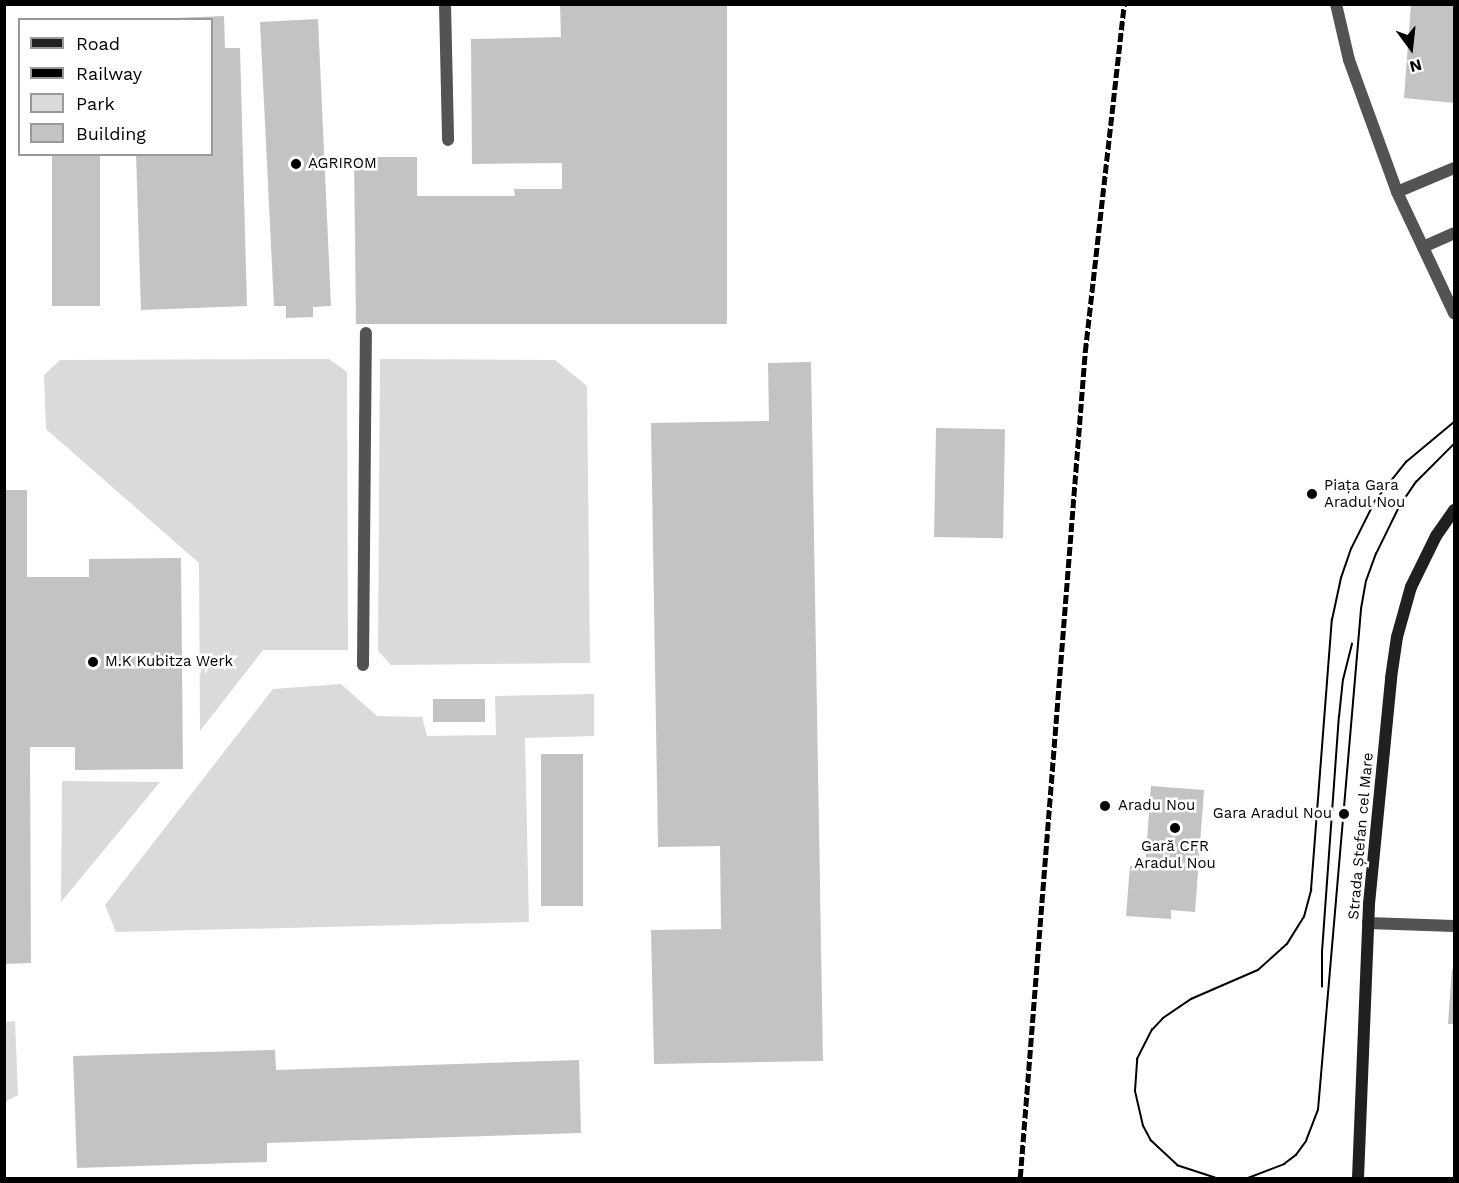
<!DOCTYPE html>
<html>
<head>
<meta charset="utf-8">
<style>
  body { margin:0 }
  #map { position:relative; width:1459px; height:1183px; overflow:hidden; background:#fff; font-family:"Work Sans",sans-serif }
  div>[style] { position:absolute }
  .green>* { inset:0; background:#dadada }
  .building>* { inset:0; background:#c3c3c3; transform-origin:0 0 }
  .service>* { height:12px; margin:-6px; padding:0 6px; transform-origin:6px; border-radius:6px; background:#535353 }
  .pedestrian>* { height:12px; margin:-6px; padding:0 6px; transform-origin:6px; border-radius:6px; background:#535353 }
  .secondary>* { height:12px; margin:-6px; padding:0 6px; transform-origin:6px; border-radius:6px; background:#202020 }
  .tram>* { height:1.5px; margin:-0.75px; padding:0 0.75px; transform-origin:0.75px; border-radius:0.75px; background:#000 }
  .rail>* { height:4.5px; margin-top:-2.25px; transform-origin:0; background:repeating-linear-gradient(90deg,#000 0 9px,transparent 0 12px) }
  .dots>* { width:16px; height:16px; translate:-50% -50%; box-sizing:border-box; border:3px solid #fff; border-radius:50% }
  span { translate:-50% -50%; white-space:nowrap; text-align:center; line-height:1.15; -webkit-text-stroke:5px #fff; paint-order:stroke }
  .poi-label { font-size:15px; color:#000 }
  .left { translate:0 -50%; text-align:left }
  .right { translate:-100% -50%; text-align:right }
  .street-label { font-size:15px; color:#000 }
  .frame { position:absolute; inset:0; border:6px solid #000; pointer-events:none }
  .legend { position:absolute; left:18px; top:18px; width:195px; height:138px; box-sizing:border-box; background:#fff; border:2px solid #999; margin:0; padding:8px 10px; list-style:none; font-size:18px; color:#000 }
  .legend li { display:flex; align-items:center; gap:12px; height:30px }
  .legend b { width:30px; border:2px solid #999 }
  .north { position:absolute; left:1381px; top:18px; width:60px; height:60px; -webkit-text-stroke:4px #fff; paint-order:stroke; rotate:165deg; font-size:16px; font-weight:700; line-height:24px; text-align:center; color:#000 }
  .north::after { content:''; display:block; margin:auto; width:21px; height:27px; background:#000; clip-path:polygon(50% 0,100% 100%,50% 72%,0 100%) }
</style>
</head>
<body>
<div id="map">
  <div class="green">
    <i style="clip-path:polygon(329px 359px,347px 372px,348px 650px,263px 650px,200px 731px,199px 563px,46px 429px,44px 375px,60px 360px)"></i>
    <i style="clip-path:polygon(380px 359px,555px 360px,587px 386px,590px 663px,391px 665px,378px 651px)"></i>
    <i style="clip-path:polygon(341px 684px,377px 716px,422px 717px,427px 736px,496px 735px,495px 696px,594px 694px,594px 736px,525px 738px,529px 922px,116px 932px,105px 905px,273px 689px)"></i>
    <i style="clip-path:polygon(62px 781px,160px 782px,61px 902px)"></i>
    <i style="clip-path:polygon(15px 1021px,18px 1095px,5px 1102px,5px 1022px)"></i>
  </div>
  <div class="building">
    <i style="clip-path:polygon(560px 4px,727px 5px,727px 324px,356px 324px,354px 157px,417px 157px,417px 196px,515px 196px,514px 189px,562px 189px,562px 163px,472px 164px,471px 39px,561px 37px)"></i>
    <i style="clip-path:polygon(1411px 4px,1454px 4px,1454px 103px,1404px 98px)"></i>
    <i style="clip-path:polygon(224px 16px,225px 48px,240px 48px,247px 306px,141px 310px,136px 154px,212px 154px,212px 20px,175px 18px)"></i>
    <i style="clip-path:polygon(318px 19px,331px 306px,313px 307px,313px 317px,286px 318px,286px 306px,274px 306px,260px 22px)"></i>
    <i style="left:52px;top:154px;width:48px;height:152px"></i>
    <i style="clip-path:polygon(811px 362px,823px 1061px,654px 1064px,651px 930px,721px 929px,720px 846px,658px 847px,651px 423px,769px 421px,768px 363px)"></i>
    <i style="left:936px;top:428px;width:69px;height:109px;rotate:1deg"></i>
    <i style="clip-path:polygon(4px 490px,27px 490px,27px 577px,89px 577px,89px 559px,181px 558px,183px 769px,75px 770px,75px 747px,30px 747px,31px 963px,4px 964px)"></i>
    <i style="left:485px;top:699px;width:23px;height:52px;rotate:90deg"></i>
    <i style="left:541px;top:754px;width:42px;height:152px"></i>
    <i style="clip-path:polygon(1151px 786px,1204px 790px,1195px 912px,1171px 910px,1171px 919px,1126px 916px,1130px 866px,1145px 867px)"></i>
    <i style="clip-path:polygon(1452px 969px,1454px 969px,1454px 1024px,1448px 1024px)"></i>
    <i style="clip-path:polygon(275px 1050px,276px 1070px,579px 1060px,581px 1133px,267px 1143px,267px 1162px,77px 1168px,73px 1056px)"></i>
  </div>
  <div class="service">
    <i style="left:445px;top:4px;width:136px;rotate:88.7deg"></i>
    <i style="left:1336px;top:4px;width:57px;rotate:76.9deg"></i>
    <i style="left:1349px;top:60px;width:140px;rotate:70deg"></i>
    <i style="left:1397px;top:192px;width:134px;rotate:64.8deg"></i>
    <i style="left:1397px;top:192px;width:62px;rotate:-22.8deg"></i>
    <i style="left:1423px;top:247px;width:34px;rotate:-24deg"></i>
    <i style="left:1368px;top:923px;width:86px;rotate:2deg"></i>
  </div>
  <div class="pedestrian">
    <i style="left:363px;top:665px;width:332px;rotate:-89.5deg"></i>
  </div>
  <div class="secondary">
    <i style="left:1358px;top:1178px;width:274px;rotate:-87.7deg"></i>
    <i style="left:1369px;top:904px;width:227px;rotate:-84.4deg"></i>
    <i style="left:1391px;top:678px;width:41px;rotate:-81.7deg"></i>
    <i style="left:1397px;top:637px;width:52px;rotate:-74.4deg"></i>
    <i style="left:1411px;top:587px;width:57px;rotate:-63.9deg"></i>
    <i style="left:1436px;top:536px;width:32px;rotate:-55deg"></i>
  </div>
  <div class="tram">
    <i style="left:1322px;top:987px;width:35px;rotate:-90deg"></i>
    <i style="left:1322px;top:952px;width:236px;rotate:-85.9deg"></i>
    <i style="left:1339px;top:717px;width:37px;rotate:-84deg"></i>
    <i style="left:1343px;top:680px;width:37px;rotate:-76deg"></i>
    <i style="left:1215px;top:1178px;width:39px;rotate:-162deg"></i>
    <i style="left:1178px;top:1166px;width:37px;rotate:-137deg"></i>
    <i style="left:1151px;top:1141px;width:17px;rotate:-118deg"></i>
    <i style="left:1143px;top:1126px;width:36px;rotate:-103deg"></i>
    <i style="left:1135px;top:1091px;width:32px;rotate:-86deg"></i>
    <i style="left:1137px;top:1059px;width:33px;rotate:-63deg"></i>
    <i style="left:1152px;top:1030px;width:16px;rotate:-47deg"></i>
    <i style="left:1163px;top:1018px;width:34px;rotate:-34deg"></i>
    <i style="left:1191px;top:999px;width:73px;rotate:-23.4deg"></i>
    <i style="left:1258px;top:970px;width:39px;rotate:-42deg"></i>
    <i style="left:1287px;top:944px;width:32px;rotate:-58deg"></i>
    <i style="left:1304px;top:917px;width:28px;rotate:-75deg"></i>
    <i style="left:1311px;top:890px;width:271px;rotate:-85.6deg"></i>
    <i style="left:1332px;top:620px;width:43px;rotate:-77.9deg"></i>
    <i style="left:1341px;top:578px;width:31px;rotate:-71deg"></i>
    <i style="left:1351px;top:549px;width:54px;rotate:-63.4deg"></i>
    <i style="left:1375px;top:501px;width:50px;rotate:-51.5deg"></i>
    <i style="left:1406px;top:462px;width:62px;rotate:-39.8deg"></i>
    <i style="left:1248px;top:1178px;width:39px;rotate:-21deg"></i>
    <i style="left:1284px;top:1164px;width:15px;rotate:-37deg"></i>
    <i style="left:1296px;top:1155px;width:17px;rotate:-54deg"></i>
    <i style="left:1306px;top:1141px;width:33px;rotate:-69deg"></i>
    <i style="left:1318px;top:1110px;width:503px;rotate:-85.09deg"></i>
    <i style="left:1361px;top:609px;width:28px;rotate:-80deg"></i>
    <i style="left:1366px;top:581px;width:29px;rotate:-70deg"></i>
    <i style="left:1376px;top:554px;width:52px;rotate:-63.9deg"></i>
    <i style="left:1399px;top:507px;width:30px;rotate:-56deg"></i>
    <i style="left:1416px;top:482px;width:54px;rotate:-45deg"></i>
  </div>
  <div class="rail">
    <i style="left:1020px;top:1178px;width:829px;rotate:-85.5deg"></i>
    <i style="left:1085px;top:352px;width:350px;rotate:-83.6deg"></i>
  </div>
  <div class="dots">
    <i style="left:296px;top:164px;background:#000"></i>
    <i style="left:1312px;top:494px;background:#000"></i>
    <i style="left:93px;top:662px;background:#000"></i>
    <i style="left:1105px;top:806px;background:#000"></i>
    <i style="left:1344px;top:814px;background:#000"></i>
    <i style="left:1175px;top:828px;background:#000"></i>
  </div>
  <div class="poi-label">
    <span class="left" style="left:308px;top:164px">AGRIROM</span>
    <span class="left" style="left:1324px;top:494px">Piața Gara<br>Aradul Nou</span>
    <span class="left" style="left:105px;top:662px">M.K Kubitza Werk</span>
    <span class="left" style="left:1118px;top:806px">Aradu Nou</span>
    <span class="right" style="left:1332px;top:814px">Gara Aradul Nou</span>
    <span style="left:1175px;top:855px">Gară CFR<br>Aradul Nou</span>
  </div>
  <div class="street-label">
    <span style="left:1361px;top:836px;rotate:-85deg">Strada Ștefan cel Mare</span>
  </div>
  <div class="frame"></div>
  <ul class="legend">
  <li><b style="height:8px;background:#202020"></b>Road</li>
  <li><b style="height:8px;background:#000"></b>Railway</li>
  <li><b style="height:16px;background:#dadada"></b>Park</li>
  <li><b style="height:16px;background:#c3c3c3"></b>Building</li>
  </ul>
  <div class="north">N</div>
</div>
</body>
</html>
